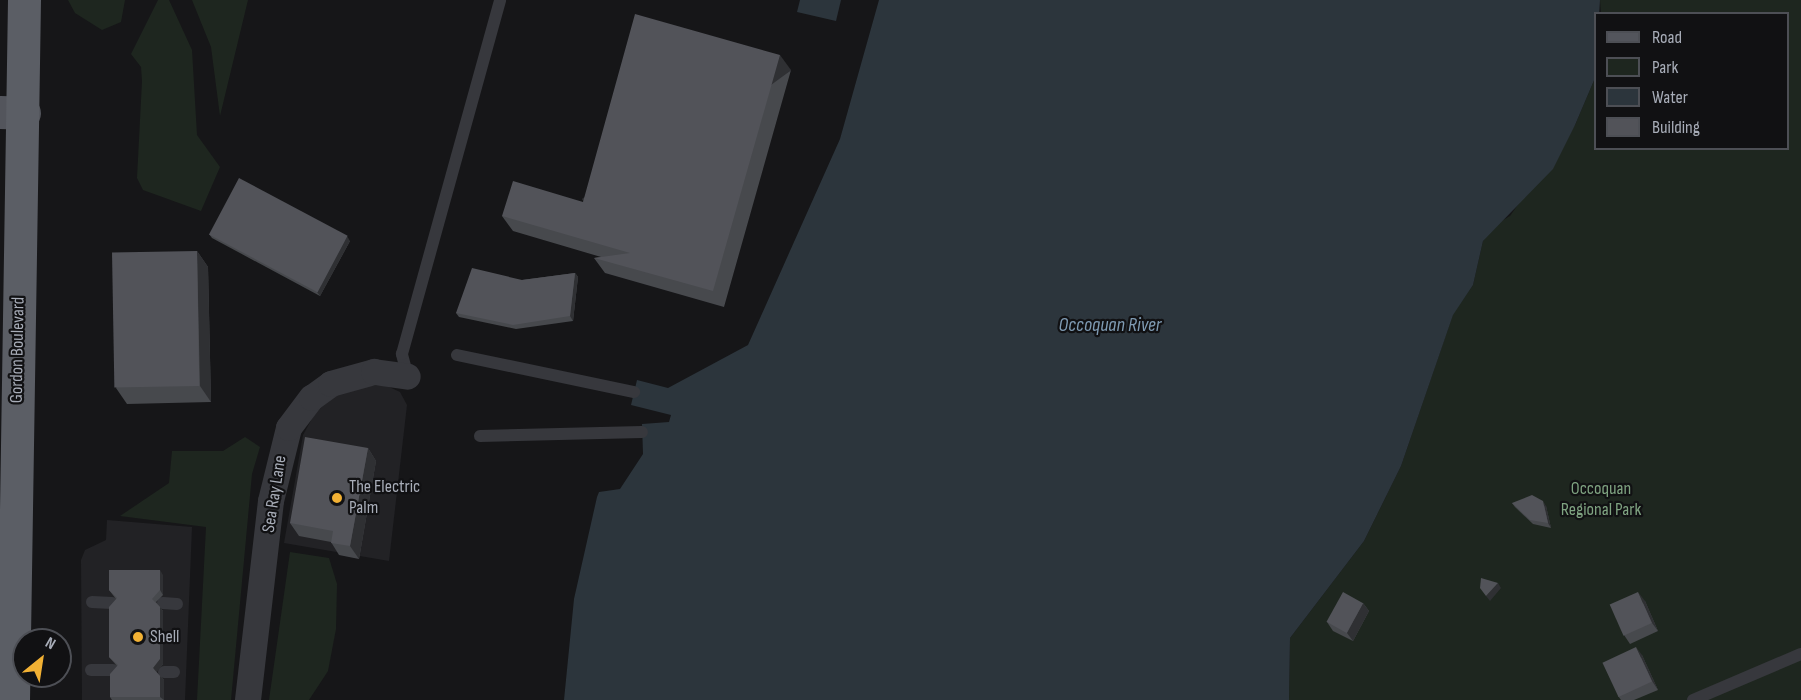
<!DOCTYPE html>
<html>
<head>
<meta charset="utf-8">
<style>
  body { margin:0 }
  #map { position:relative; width:1801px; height:700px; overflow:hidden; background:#161618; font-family:"Sofia Sans Condensed",sans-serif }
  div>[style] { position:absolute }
  .built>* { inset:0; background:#222225 }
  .green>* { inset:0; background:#1e261f }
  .water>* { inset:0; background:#2c353c }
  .service>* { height:12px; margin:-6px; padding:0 6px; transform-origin:6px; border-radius:6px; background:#37383d }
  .minor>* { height:26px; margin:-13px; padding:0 13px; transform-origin:13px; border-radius:13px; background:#37383d }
  .primary>* { height:33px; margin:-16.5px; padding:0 16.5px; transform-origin:16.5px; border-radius:16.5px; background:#53555c }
  .trunk>* { height:33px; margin:-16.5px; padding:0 16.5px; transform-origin:16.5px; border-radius:16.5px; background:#5b5e65 }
  .wall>* { inset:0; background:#47494d }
  .shaded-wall>* { inset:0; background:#2f3033; transform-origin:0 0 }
  .building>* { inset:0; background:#525359; transform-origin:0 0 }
  .dots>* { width:16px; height:16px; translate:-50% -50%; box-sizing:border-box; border:3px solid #111113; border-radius:50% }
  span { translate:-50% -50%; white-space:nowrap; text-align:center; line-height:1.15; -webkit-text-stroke:4.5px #111113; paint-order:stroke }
  .street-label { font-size:18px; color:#a8adb8 }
  .poi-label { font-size:18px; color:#a8adb8 }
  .left { translate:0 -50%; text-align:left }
  .park-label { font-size:18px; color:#7fa381 }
  .water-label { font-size:20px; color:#7f9bb3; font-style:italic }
  .legend { position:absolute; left:1594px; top:12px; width:195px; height:138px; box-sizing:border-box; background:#111113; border:2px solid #4d4f55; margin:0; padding:8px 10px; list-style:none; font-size:18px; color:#a8adb8 }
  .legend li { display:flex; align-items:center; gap:12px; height:30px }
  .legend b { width:30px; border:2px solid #4d4f55 }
  .north { position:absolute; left:12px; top:628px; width:60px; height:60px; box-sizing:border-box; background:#111113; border:2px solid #4d4f55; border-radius:50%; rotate:30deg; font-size:16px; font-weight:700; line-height:24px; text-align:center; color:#a8adb8 }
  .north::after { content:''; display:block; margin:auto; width:21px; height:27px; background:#f2b134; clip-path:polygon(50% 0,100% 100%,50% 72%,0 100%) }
</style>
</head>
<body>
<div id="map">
  <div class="built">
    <i style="clip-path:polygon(385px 385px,400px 392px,407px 405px,389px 561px,284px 543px,303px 435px,320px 404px,345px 387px)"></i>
    <i style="clip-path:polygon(107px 520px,192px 527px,185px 700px,82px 700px,81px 560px,85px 550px,106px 540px)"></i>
  </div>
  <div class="green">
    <i style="clip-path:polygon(68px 0,125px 0,121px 22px,102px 30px,75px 13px)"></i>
    <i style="clip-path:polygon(158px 0,169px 0,192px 50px,197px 135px,220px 167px,201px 211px,143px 190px,137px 178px,142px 81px,141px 67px,131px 54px)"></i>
    <i style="clip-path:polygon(192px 0,248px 0,220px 116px,211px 47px)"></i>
    <i style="clip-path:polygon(1600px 0,1801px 0,1801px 700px,1289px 700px,1290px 638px,1364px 541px,1401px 466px,1453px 314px,1473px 285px,1483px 241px,1493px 226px,1510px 216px,1575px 125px,1595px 78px,1596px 148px,1788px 148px,1788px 14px,1601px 13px)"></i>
    <i style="clip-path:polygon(245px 437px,260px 447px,252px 474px,231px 700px,197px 700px,206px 527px,120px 516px,169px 483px,172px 451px,223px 451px)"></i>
    <i style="clip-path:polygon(290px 552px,329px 558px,337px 584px,336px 629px,328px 671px,309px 700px,269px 700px)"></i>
  </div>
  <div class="water">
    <i style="clip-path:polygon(800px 0,841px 0,836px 21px,797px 12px)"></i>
    <i style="clip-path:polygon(879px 0,1600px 0,1595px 78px,1575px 125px,1553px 169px,1483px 241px,1473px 285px,1453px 315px,1401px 466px,1364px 541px,1290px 638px,1289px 700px,564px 700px,574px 599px,597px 497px,599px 492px,620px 489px,643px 454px,642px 424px,669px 422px,671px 415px,631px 405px,637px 380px,668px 388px,748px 345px,840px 139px)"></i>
  </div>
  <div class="service">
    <i style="left:457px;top:355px;width:181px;rotate:11.8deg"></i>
    <i style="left:408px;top:377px;width:24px;rotate:-105deg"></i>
    <i style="left:402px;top:354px;width:367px;rotate:-74.5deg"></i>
    <i style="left:480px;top:436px;width:162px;rotate:-1.4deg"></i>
    <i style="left:92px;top:602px;width:20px;rotate:3deg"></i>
    <i style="left:163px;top:603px;width:14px;rotate:4deg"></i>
    <i style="left:91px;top:670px;width:22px"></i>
    <i style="left:164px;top:672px;width:10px"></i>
    <i style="left:1693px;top:700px;width:117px;rotate:-23.1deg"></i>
  </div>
  <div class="minor">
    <i style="left:248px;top:700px;width:200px;rotate:-83.4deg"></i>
    <i style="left:271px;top:501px;width:75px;rotate:-76.1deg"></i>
    <i style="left:289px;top:428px;width:38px;rotate:-53deg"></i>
    <i style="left:312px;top:398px;width:24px;rotate:-36deg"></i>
    <i style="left:331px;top:384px;width:45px;rotate:-15.6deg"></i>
    <i style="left:374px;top:372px;width:34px;rotate:8deg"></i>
  </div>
  <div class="primary">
    <i style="left:0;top:112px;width:24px;rotate:2deg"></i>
  </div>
  <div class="trunk">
    <i style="left:13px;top:700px;width:700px;rotate:-89.1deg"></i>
  </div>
  <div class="wall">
    <i style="clip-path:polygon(791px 70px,724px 307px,605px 273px,594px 258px,601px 257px,513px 231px,502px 216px,583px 202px)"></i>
    <i style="clip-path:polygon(209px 234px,350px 241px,320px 296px,212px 238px)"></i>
    <i style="clip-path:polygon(197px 251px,208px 267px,211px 402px,127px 404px,116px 388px)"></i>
    <i style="clip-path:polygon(575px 273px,578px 277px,573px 321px,516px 329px,459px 317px,456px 313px,522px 280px)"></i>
    <i style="clip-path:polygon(368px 448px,376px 461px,359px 559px,339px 555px,331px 542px,299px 536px,290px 523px)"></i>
    <i style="clip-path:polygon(1512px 503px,1546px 506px,1551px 528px,1533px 524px,1515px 507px)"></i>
    <i style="clip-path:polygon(163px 575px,163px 595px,156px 602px,163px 611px,163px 664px,156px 672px,164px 680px,164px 700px,112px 700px,110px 697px,117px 666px,109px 657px,116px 599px,109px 590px)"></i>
    <i style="clip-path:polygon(1645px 601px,1658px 631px,1630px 644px,1624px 635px)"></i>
    <i style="clip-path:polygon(1363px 603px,1369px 611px,1353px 641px,1333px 631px,1327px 622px)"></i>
    <i style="clip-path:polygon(1642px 655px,1658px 690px,1634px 700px,1621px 700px,1618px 696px)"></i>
  </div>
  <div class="shaded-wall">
    <i style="left:780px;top:55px;width:19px;height:245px;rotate:54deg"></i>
    <i style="clip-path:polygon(347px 236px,350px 241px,320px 296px,317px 292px)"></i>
    <i style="clip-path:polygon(197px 251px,208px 267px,211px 402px,200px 386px)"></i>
    <i style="clip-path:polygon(575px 273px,578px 277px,573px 321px,570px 316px)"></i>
    <i style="clip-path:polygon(368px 448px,376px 461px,359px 559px,350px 546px)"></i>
    <i style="clip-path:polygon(1543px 501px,1546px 506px,1551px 528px,1548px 523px)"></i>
    <i style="clip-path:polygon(160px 570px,163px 575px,163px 595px,160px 590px)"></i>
    <i style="clip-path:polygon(1498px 583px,1501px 588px,1490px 601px,1486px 596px)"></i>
    <i style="clip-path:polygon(1638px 592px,1645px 601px,1658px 631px,1652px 623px)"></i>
    <i style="clip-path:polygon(1363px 603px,1369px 611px,1353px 641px,1347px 633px)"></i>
    <i style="clip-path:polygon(160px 607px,163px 611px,163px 664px,156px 673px,153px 668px)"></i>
    <i style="clip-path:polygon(1636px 647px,1642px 655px,1658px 690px,1652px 681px)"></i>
    <i style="clip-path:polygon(160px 676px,164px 680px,164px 700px,160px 697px)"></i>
  </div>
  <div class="building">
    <i style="clip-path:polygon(635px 14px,780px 55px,713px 291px,594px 258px,630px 253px,502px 216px,513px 181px,583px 202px)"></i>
    <i style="left:239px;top:178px;width:123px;height:64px;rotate:28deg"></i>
    <i style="left:197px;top:251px;width:135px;height:85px;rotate:89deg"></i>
    <i style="clip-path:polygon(472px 268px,522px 280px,575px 273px,570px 316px,513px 325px,456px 313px)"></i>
    <i style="clip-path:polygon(305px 437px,368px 448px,350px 546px,331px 543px,333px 531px,290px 523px)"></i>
    <i style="clip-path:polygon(1532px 495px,1543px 501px,1548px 523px,1530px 520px,1512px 503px)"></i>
    <i style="clip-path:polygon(109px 570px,160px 570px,160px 590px,152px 599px,160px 607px,160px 659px,153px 668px,160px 676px,160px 697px,110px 697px,110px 674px,118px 665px,109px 657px,109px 607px,117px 598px,109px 590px)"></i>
    <i style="clip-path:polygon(1481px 578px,1498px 583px,1486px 596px,1480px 588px)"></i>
    <i style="left:1343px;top:592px;width:23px;height:34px;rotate:29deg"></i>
    <i style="left:1638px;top:592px;width:34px;height:31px;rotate:66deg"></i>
    <i style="left:1636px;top:647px;width:38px;height:37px;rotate:65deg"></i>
  </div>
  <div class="dots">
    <i style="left:337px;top:498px;background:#f2b134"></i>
    <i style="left:138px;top:637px;background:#f2b134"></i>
  </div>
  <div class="street-label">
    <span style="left:18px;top:350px;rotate:-89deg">Gordon Boulevard</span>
    <span style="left:275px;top:494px;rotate:-81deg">Sea Ray Lane</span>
  </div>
  <div class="poi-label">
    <span class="left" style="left:349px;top:498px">The Electric<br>Palm</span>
    <span class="left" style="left:150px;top:637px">Shell</span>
  </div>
  <div class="park-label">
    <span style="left:1601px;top:500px">Occoquan<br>Regional Park</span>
  </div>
  <div class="water-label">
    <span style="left:1110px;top:325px">Occoquan River</span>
  </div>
  <ul class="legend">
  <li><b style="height:8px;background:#53555c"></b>Road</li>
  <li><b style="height:16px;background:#1e261f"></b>Park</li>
  <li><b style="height:16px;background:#2c353c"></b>Water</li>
  <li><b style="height:16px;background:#525359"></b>Building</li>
  </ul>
  <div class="north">N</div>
</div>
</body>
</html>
